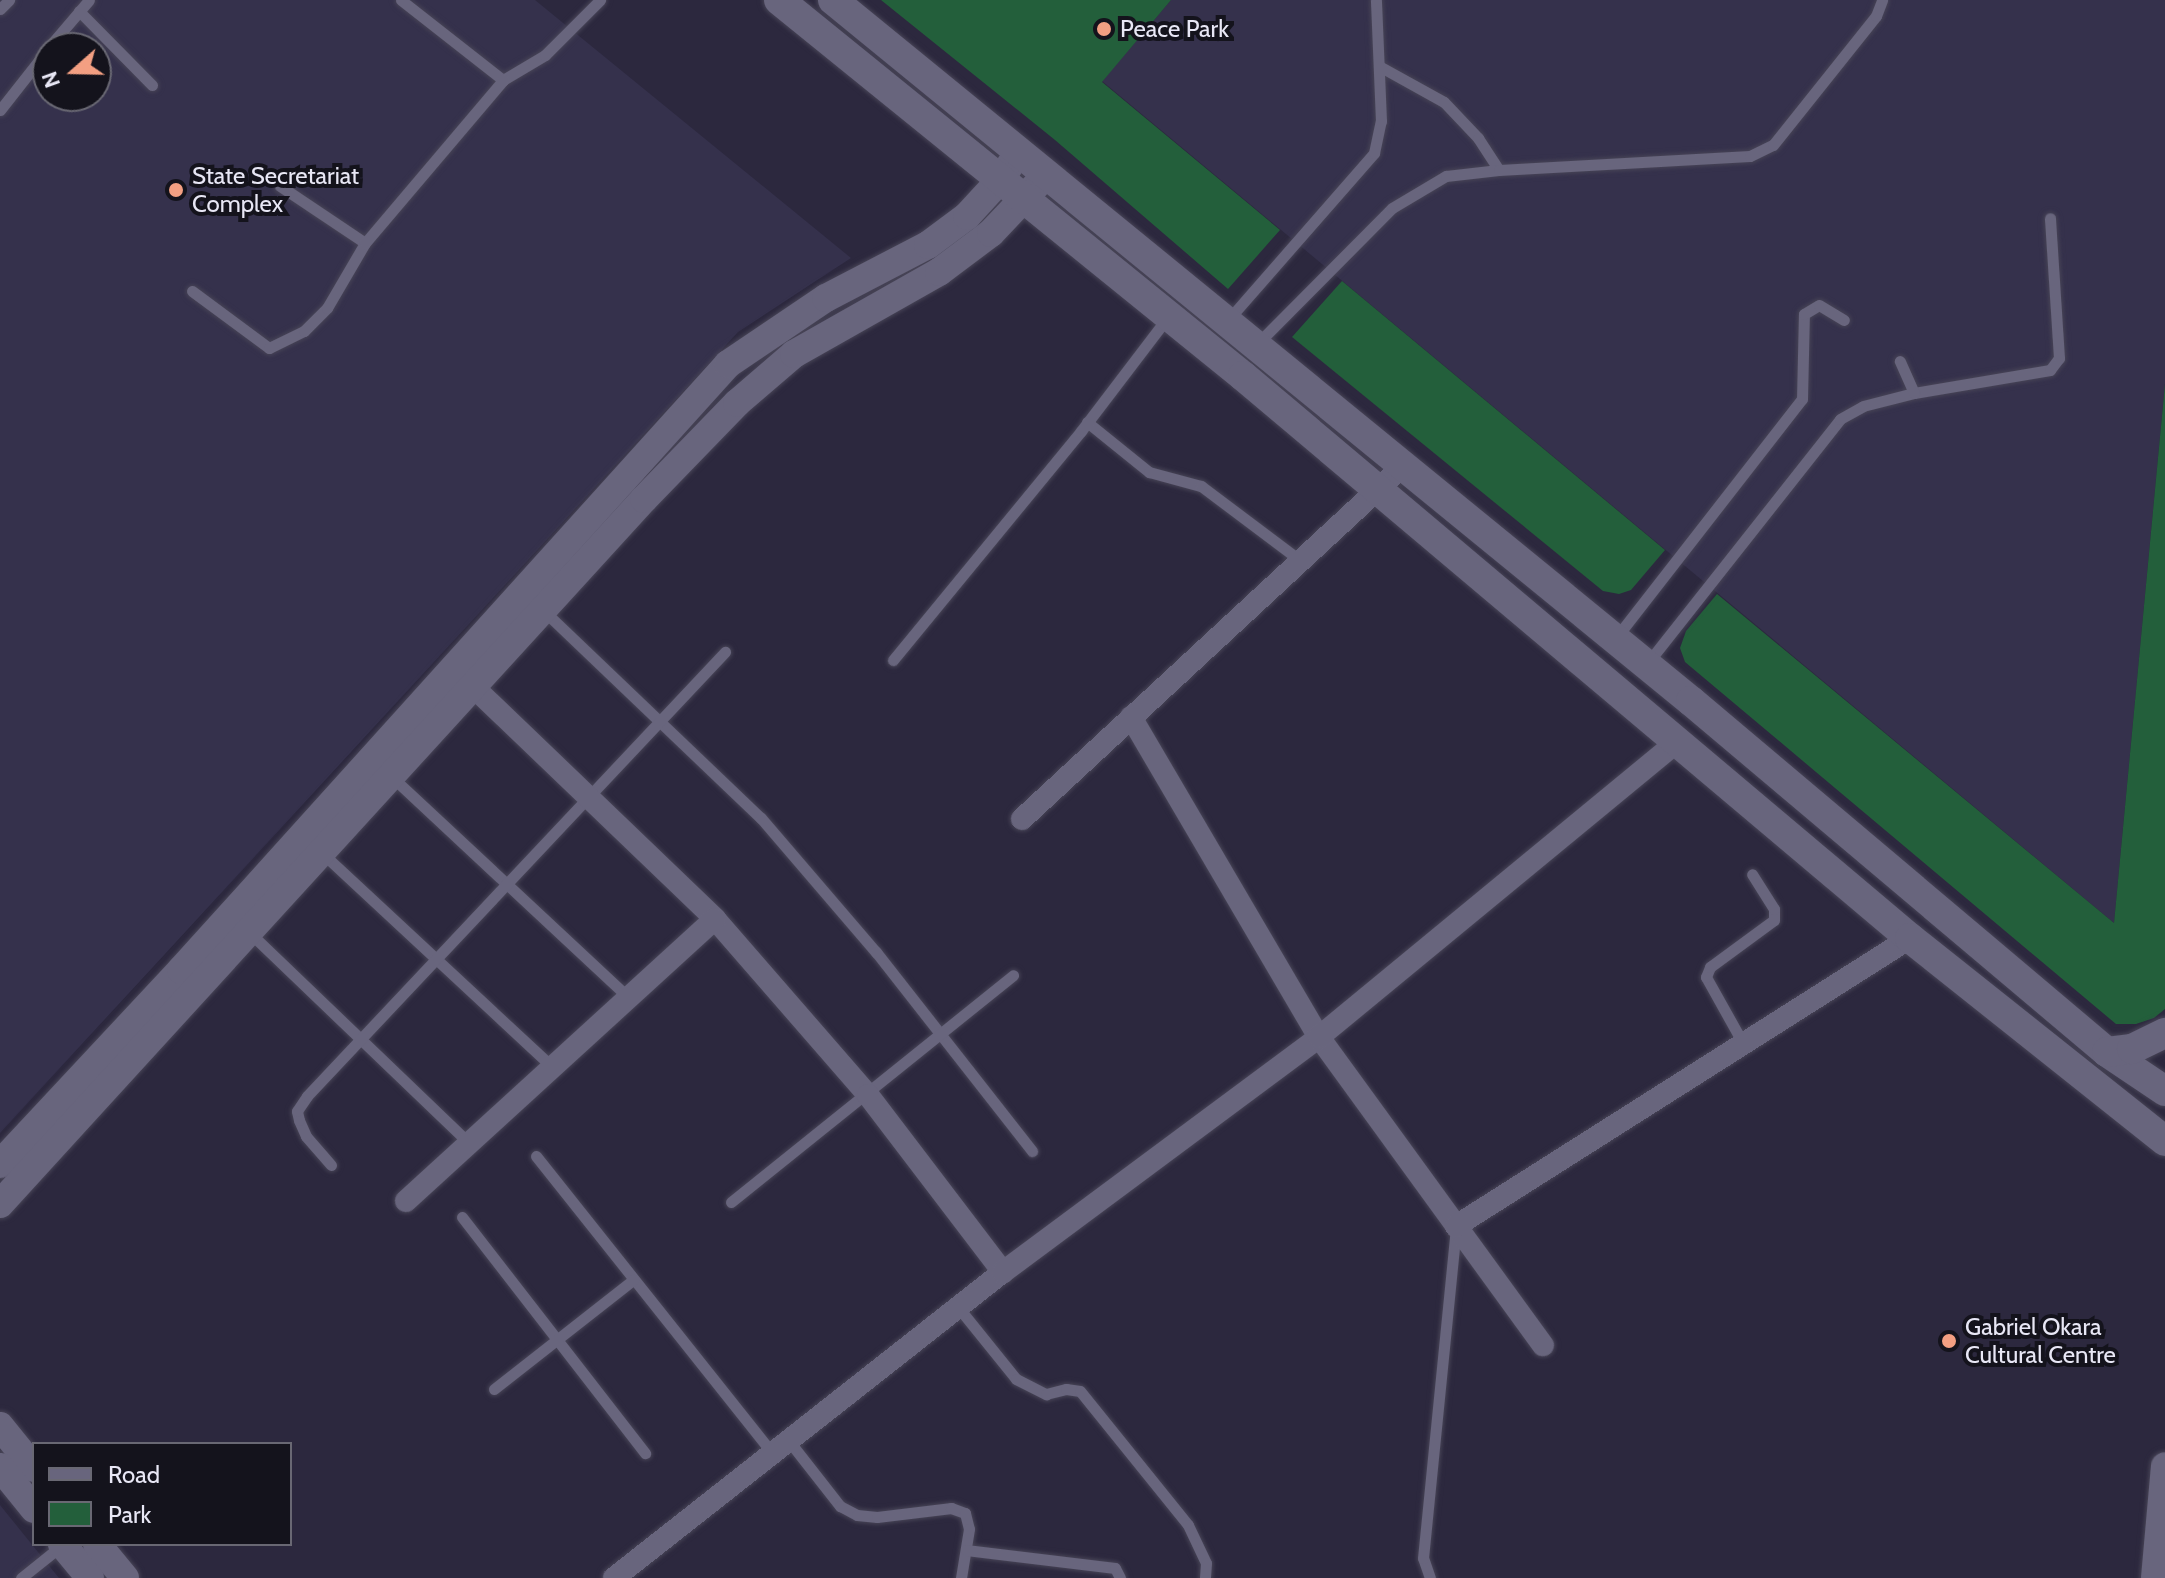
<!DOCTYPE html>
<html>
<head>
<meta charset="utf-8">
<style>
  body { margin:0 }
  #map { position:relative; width:2165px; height:1578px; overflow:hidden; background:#2c283e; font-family:Cabin,sans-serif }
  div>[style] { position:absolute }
  .built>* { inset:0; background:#35314c }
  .green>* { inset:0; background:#235f3b }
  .roads { filter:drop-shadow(0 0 2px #474456) drop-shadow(0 0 2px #474456) }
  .service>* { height:11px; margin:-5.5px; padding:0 5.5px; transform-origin:5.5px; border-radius:5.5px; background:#68657d }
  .minor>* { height:22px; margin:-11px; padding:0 11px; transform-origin:11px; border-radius:11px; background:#68657d }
  .tertiary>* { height:28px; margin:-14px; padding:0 14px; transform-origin:14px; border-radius:14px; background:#68657d }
  .secondary>* { height:30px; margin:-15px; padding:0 15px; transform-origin:15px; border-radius:15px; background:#68657d }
  .dots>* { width:22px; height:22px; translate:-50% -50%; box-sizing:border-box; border:4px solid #14131c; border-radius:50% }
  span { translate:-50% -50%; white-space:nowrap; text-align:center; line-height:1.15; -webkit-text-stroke:8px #14131c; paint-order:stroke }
  .poi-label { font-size:24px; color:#e8e7f5 }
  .left { translate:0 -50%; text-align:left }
  .legend { position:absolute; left:32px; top:1442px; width:260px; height:104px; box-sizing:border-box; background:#14131c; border:2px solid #696873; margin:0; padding:10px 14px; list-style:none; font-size:24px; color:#e8e7f5 }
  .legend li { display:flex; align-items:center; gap:16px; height:40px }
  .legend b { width:40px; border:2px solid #696873 }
  .north { position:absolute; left:32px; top:32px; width:80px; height:80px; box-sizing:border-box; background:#14131c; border:2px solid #696873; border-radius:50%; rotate:250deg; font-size:22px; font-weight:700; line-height:32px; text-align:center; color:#e8e7f5 }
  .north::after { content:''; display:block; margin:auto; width:28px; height:36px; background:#f39f82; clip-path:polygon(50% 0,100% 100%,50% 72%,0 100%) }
</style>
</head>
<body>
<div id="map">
  <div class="built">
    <i style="clip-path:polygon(evenodd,0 0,535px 0,851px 258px,738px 332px,0 1133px,0 0,48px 48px,96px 48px,96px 96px,48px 96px,48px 48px)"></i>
    <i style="clip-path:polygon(1171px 0,2165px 0,2165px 384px,2114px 923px,1102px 81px)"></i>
    <i style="clip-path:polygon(0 1505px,59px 1578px,0 1578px)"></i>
  </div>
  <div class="green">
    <i style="clip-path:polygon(881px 0,1171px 0,1102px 82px,1280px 230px,1228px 289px,1055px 140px)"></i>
    <i style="clip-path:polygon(1342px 281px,1665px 550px,1631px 590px,1619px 594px,1603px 591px,1292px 337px)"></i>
    <i style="clip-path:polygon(2165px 384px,2165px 1009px,2154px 1018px,2136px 1024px,2116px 1024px,1685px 662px,1680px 648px,1686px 631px,1717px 594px,2114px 923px)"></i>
  </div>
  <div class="roads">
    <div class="service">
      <i style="left:401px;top:0;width:130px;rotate:38.1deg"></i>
      <i style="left:503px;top:80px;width:49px;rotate:-30.8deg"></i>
      <i style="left:545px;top:55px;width:78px;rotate:-45deg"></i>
      <i style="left:0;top:9px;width:13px;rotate:-45deg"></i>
      <i style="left:79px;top:11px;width:104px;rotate:45.4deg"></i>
      <i style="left:48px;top:48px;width:63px;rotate:-49.5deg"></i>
      <i style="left:1379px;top:66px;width:74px;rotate:29deg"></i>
      <i style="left:1444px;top:102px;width:50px;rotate:46.6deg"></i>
      <i style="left:1478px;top:138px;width:38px;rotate:57deg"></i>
      <i style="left:0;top:110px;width:78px;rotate:-51.8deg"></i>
      <i style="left:280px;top:186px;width:102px;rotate:33.8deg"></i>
      <i style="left:192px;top:291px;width:96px;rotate:36.5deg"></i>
      <i style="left:269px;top:348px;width:39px;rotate:-26deg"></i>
      <i style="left:304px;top:331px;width:33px;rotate:-45deg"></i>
      <i style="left:327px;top:308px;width:75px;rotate:-59.7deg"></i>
      <i style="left:365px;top:243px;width:214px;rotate:-49.7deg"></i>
      <i style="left:1228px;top:320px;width:222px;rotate:-48.8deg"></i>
      <i style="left:1374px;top:153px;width:33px;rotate:-78deg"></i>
      <i style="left:1381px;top:121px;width:121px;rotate:-92.4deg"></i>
      <i style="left:1258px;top:343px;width:190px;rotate:-45.2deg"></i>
      <i style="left:1392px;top:208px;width:63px;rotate:-30.7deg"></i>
      <i style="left:1446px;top:176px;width:53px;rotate:-6.5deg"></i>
      <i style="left:1499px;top:170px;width:251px;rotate:-3.2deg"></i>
      <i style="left:1750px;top:156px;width:25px;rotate:-26deg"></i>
      <i style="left:1773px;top:145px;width:165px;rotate:-51.4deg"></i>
      <i style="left:1876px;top:16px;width:17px;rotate:-69deg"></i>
      <i style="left:1914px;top:393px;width:138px;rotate:-9.6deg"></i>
      <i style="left:2050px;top:370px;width:15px;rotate:-53deg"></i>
      <i style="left:2059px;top:358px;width:140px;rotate:-93.7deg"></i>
      <i style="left:1087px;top:422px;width:80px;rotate:38.9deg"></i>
      <i style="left:1149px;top:472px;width:54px;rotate:15.1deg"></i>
      <i style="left:1201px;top:486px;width:125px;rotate:36.9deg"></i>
      <i style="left:543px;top:610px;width:301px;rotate:43.7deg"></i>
      <i style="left:761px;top:818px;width:177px;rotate:49.4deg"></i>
      <i style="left:876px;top:952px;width:253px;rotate:51.9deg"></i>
      <i style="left:1615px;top:639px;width:304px;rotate:-52.1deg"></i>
      <i style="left:1802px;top:399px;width:85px;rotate:-88.7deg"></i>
      <i style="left:1804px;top:314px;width:17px;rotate:-31deg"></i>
      <i style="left:1819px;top:305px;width:29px;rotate:31deg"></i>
      <i style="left:893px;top:660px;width:296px;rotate:-50.6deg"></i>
      <i style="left:1081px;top:431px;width:143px;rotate:-52.7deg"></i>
      <i style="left:1646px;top:665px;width:313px;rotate:-51.7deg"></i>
      <i style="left:1840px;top:419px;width:26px;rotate:-29deg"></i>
      <i style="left:1863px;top:406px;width:53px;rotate:-14.3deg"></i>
      <i style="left:1914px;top:393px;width:35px;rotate:-114deg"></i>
      <i style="left:392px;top:777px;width:323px;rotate:43deg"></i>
      <i style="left:321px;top:852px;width:316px;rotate:42.9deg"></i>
      <i style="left:250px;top:933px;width:303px;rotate:43.8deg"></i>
      <i style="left:1744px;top:1045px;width:78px;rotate:-119.2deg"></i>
      <i style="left:1706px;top:977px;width:11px;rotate:-68deg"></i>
      <i style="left:1710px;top:967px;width:79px;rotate:-36.3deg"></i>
      <i style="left:1774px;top:920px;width:11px;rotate:-90deg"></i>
      <i style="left:1774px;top:909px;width:41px;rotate:-122.2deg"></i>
      <i style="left:536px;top:1156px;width:379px;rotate:51.5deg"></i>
      <i style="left:331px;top:1165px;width:38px;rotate:-131deg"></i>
      <i style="left:306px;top:1136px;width:17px;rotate:-114deg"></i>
      <i style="left:299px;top:1120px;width:9px;rotate:-103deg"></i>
      <i style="left:297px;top:1111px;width:18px;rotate:-56deg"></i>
      <i style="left:307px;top:1096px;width:610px;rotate:-46.73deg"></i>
      <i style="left:731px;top:1202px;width:362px;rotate:-38.8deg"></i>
      <i style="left:462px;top:1217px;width:299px;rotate:52.2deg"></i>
      <i style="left:958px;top:1307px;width:92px;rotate:51.1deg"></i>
      <i style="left:1016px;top:1379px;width:34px;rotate:27deg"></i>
      <i style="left:1046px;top:1394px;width:21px;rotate:-14deg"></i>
      <i style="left:1066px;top:1389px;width:14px;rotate:8deg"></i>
      <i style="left:1080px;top:1391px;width:172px;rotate:51.1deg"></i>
      <i style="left:1188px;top:1525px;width:42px;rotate:64.7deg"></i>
      <i style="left:1206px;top:1563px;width:15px;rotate:94deg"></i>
      <i style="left:494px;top:1389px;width:177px;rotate:-38.1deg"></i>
      <i style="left:789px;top:1441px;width:83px;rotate:51.9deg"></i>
      <i style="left:840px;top:1506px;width:19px;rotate:28deg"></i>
      <i style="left:857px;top:1515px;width:20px;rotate:6deg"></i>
      <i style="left:877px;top:1517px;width:75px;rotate:-6.9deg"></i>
      <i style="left:951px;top:1508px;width:15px;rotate:20deg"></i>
      <i style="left:965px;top:1513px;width:16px;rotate:76deg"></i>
      <i style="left:969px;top:1529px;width:50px;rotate:99.3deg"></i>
      <i style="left:966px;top:1550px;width:150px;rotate:6.9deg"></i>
      <i style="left:1115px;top:1568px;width:11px;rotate:63deg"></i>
      <i style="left:21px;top:1578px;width:51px;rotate:-38.7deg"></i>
      <i style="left:1430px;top:1578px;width:21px;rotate:-109deg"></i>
      <i style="left:1423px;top:1558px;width:331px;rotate:-84.3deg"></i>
    </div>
    <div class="minor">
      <i style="left:462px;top:676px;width:351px;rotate:43.8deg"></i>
      <i style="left:715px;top:919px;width:233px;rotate:49deg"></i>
      <i style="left:868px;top:1095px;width:223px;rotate:52.7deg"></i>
      <i style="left:1131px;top:717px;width:371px;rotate:59.6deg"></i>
      <i style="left:1319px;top:1037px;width:381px;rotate:54deg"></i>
      <i style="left:1022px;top:819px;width:518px;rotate:-42.81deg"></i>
      <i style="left:406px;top:1201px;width:418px;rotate:-42.4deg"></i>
      <i style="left:1456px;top:1226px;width:538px;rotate:-32.39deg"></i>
      <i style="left:614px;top:1578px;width:495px;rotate:-38.2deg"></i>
      <i style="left:1003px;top:1272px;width:394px;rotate:-36.6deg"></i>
      <i style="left:1319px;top:1037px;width:465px;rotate:-39.5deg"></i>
    </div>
    <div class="tertiary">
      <i style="left:0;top:1164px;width:265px;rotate:-47deg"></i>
      <i style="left:181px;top:970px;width:816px;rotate:-47.93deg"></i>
      <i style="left:728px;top:364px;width:118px;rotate:-34deg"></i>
      <i style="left:826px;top:298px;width:115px;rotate:-27.5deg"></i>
      <i style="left:928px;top:245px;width:49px;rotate:-36.6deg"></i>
      <i style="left:967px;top:216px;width:49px;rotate:-47.5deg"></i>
      <i style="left:1000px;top:180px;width:32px;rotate:-56deg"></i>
      <i style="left:0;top:1204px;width:955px;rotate:-47.59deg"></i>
      <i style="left:644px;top:499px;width:134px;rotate:-45.9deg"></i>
      <i style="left:737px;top:403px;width:75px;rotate:-40.7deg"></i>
      <i style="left:794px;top:354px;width:167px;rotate:-29.5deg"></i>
      <i style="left:939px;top:272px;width:65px;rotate:-36.9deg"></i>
      <i style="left:991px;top:233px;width:80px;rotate:-46.5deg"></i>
      <i style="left:0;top:1426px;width:54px;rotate:51deg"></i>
      <i style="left:0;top:1467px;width:54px;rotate:51deg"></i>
      <i style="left:62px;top:1544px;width:44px;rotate:50.5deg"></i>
      <i style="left:97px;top:1544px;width:44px;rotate:50.5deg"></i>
      <i style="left:2155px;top:1578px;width:112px;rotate:-84.9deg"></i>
    </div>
    <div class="secondary">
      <i style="left:779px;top:0;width:597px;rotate:39.02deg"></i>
      <i style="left:1243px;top:376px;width:872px;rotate:40.12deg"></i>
      <i style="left:1910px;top:938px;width:326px;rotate:38.5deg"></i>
      <i style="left:833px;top:0;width:1108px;rotate:39.25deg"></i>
      <i style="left:1691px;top:701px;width:544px;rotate:40.16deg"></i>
      <i style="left:2107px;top:1052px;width:70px;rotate:33.9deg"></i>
      <i style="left:2107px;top:1052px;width:25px;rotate:-7deg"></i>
      <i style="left:2132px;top:1049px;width:37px;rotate:-26deg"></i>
    </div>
  </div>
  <div class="dots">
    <i style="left:1104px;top:29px;background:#f39f82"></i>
    <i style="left:176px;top:190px;background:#f39f82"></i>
    <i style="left:1949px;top:1341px;background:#f39f82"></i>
  </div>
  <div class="poi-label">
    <span class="left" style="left:1120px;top:29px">Peace Park</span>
    <span class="left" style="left:192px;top:190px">State Secretariat<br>Complex</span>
    <span class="left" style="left:1965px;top:1341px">Gabriel Okara<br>Cultural Centre</span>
  </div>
  <ul class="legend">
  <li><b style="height:10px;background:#68657d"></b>Road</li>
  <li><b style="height:22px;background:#235f3b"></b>Park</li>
  </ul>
  <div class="north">N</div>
</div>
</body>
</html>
